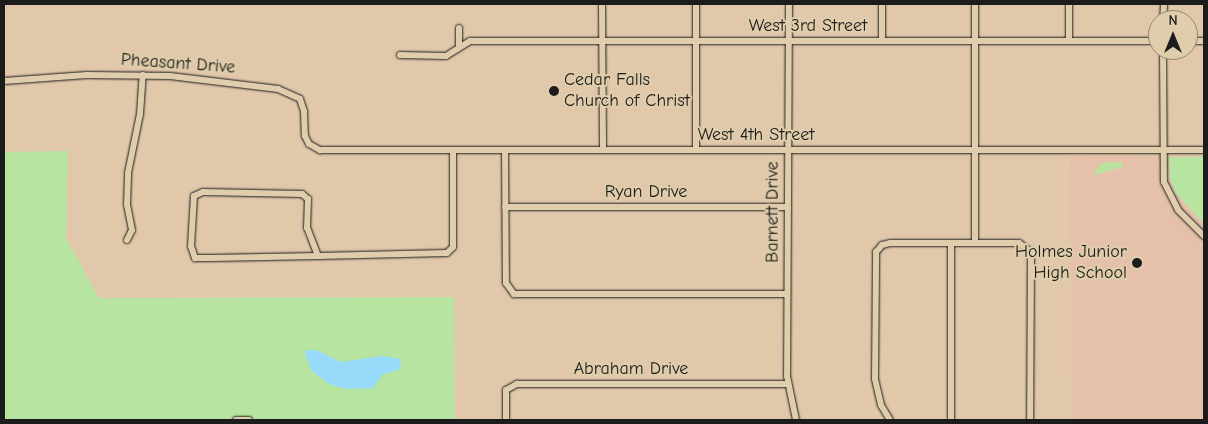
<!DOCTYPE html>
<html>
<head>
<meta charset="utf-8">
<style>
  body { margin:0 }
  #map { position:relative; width:1208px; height:424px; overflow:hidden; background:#e2c8ab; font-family:"Comic Neue",sans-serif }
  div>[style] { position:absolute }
  .built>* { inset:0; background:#e5c1ab }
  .green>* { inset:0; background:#b8e4a2 }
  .water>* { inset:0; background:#97daf9 }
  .roads { filter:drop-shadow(0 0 1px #1c1c1c) drop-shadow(0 0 1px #1c1c1c) }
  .minor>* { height:6px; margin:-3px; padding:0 3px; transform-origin:3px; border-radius:3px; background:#dfcdab }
  .dots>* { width:14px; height:14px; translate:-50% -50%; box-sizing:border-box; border:2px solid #dfcdab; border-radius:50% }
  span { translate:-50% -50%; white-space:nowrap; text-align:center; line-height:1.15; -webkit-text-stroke:4px #dfcdab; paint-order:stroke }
  .street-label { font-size:18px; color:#1c1c1c }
  .poi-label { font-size:18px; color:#1c1c1c }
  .left { translate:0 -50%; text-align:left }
  .right { translate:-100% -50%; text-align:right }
  .frame { position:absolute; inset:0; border:5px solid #1c1c1c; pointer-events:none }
  .north { position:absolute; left:1148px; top:10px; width:50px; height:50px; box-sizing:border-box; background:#dfcdab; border:1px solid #918672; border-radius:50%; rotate:0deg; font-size:14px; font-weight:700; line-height:20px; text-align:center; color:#1c1c1c }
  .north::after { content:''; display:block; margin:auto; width:18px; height:22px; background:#1c1c1c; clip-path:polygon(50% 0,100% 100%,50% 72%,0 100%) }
</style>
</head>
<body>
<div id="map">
  <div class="built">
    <i style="clip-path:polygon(1070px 155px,1169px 157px,1170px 177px,1184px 204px,1204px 224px,1204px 420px,1071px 420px)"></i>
  </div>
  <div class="green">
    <i style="clip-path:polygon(68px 151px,66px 238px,99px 298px,454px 297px,455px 420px,4px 420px,4px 152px)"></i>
    <i style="clip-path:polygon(1169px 157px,1204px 157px,1204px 224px,1175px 192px,1170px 177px)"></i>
    <i style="clip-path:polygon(1122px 162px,1123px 167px,1093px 175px,1101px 163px)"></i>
  </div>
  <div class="water">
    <i style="clip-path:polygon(307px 350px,316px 350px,341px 362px,382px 356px,400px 359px,401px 364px,398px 370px,383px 374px,373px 388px,346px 389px,329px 384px,312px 371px,305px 354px)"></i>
  </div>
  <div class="roads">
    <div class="minor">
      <i style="left:602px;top:4px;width:146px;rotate:89.6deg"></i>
      <i style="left:789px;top:4px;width:372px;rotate:90.3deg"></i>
      <i style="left:787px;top:376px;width:45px;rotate:78.4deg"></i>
      <i style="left:1163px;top:20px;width:16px;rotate:-86deg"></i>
      <i style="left:459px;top:28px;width:19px;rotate:90deg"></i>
      <i style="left:882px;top:41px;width:37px;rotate:-90deg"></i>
      <i style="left:1069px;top:41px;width:37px;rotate:-90deg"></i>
      <i style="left:1188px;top:41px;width:16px"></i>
      <i style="left:1163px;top:50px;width:132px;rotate:89.6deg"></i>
      <i style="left:1164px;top:182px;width:31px;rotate:63deg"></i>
      <i style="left:1178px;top:210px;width:37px;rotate:45deg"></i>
      <i style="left:400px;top:55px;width:46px;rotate:1.2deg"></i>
      <i style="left:446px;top:56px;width:28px;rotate:-32deg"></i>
      <i style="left:470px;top:41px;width:688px"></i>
      <i style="left:4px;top:81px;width:83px;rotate:-4.1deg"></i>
      <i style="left:87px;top:75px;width:83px;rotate:0.7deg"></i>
      <i style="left:170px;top:76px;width:109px;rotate:6.9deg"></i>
      <i style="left:278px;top:89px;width:24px;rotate:24deg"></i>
      <i style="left:300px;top:99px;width:13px;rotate:72deg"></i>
      <i style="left:304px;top:111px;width:25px;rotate:88deg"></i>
      <i style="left:305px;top:136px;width:9px;rotate:63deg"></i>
      <i style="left:309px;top:144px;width:13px;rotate:29deg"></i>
      <i style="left:320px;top:150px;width:884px"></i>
      <i style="left:505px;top:150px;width:133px;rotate:89.6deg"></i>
      <i style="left:506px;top:283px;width:14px;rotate:54deg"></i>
      <i style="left:514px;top:294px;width:273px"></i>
      <i style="left:696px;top:150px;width:146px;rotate:-90deg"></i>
      <i style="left:505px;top:207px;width:283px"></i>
      <i style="left:127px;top:240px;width:11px;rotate:-63deg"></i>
      <i style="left:132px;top:230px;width:25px;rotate:-101deg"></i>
      <i style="left:127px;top:205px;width:32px;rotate:-88deg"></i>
      <i style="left:128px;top:173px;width:60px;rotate:-78.5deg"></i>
      <i style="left:140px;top:114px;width:39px;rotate:-86deg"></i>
      <i style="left:975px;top:243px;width:239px;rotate:-90deg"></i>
      <i style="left:318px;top:256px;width:30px;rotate:-111deg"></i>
      <i style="left:307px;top:228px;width:29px;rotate:-88deg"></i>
      <i style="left:308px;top:199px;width:8px;rotate:-140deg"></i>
      <i style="left:302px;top:194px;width:99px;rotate:-178.8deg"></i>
      <i style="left:203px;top:192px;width:10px;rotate:156deg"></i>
      <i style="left:194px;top:196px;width:50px;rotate:93.4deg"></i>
      <i style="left:191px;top:246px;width:13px;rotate:72deg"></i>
      <i style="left:195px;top:258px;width:16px"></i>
      <i style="left:211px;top:258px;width:107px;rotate:-1.1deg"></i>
      <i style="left:318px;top:256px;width:129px;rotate:-1.3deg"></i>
      <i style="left:447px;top:253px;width:8px;rotate:-45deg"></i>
      <i style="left:453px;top:247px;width:97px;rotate:-90deg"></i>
      <i style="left:236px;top:420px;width:13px"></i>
      <i style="left:506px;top:420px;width:30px;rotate:-90deg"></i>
      <i style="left:506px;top:390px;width:13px;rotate:-29deg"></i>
      <i style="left:517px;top:384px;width:270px"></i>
      <i style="left:890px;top:420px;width:17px;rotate:-121deg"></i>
      <i style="left:881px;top:405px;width:27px;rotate:-103deg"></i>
      <i style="left:875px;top:379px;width:127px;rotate:-89.5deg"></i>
      <i style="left:876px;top:252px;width:9px;rotate:-49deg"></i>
      <i style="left:882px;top:245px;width:8px;rotate:-14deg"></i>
      <i style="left:890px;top:243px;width:129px"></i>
      <i style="left:1019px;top:243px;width:15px;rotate:37deg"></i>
      <i style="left:1031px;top:252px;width:168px;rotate:90.3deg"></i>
      <i style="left:951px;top:420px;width:177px;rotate:-90deg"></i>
    </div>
  </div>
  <div class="dots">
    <i style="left:554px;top:91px;background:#1c1c1c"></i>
    <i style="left:1137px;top:263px;background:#1c1c1c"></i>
  </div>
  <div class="street-label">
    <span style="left:808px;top:26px">West 3rd Street</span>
    <span style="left:178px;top:64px;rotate:4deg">Pheasant Drive</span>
    <span style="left:756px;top:135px">West 4th Street</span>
    <span style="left:646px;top:192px">Ryan Drive</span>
    <span style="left:773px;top:212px;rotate:-90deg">Barnett Drive</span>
    <span style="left:631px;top:369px">Abraham Drive</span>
  </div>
  <div class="poi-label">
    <span class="left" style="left:564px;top:91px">Cedar Falls<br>Church of Christ</span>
    <span class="right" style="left:1127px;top:263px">Holmes Junior<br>High School</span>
  </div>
  <div class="frame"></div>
  <div class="north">N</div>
</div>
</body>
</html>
